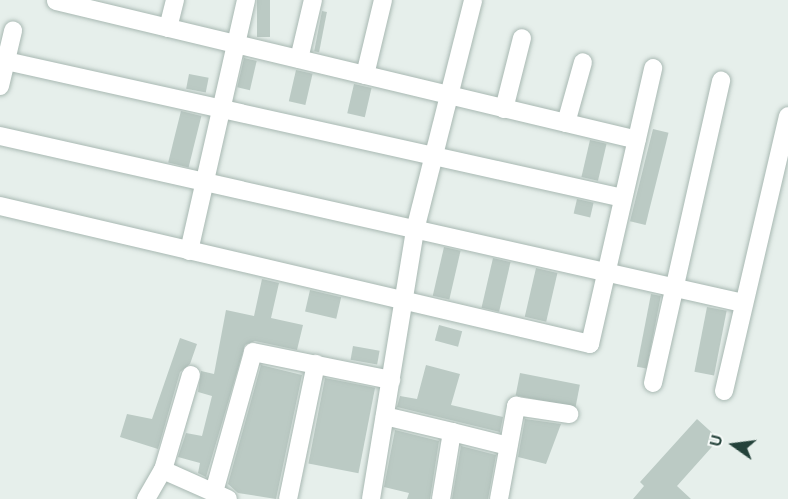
<!DOCTYPE html>
<html>
<head>
<meta charset="utf-8">
<style>
  body { margin:0 }
  #map { position:relative; width:788px; height:499px; overflow:hidden; background:#e6efeb; font-family:Figtree,sans-serif }
  div>[style] { position:absolute }
  .building>* { inset:0; background:#bbcac4; transform-origin:0 0 }
  .roads { filter:drop-shadow(0 0 2px #a8b8b2) drop-shadow(0 0 2px #a8b8b2) }
  .minor>* { height:18px; margin:-9px; padding:0 9px; transform-origin:9px; border-radius:9px; background:#fff }
  span { translate:-50% -50%; white-space:nowrap; text-align:center; line-height:1.15; -webkit-text-stroke:4.5px #f7fbf9; paint-order:stroke }
  .north { position:absolute; left:704px; top:415px; width:60px; height:60px; -webkit-text-stroke:4px #f7fbf9; paint-order:stroke; rotate:284deg; font-size:16px; font-weight:700; line-height:24px; text-align:center; color:#24423a }
  .north::after { content:''; display:block; margin:auto; width:21px; height:27px; background:#24423a; clip-path:polygon(50% 0,100% 100%,50% 72%,0 100%) }
</style>
</head>
<body>
<div id="map">
  <div class="building">
    <i style="left:257px;top:0;width:13px;height:37px"></i>
    <i style="left:322px;top:11px;width:5px;height:41px;rotate:11deg"></i>
    <i style="left:244px;top:58px;width:13px;height:30px;rotate:13deg"></i>
    <i style="left:296px;top:70px;width:17px;height:32px;rotate:13deg"></i>
    <i style="left:189px;top:74px;width:20px;height:15px;rotate:11deg"></i>
    <i style="left:354px;top:84px;width:18px;height:30px;rotate:13deg"></i>
    <i style="left:181px;top:111px;width:21px;height:53px;rotate:14deg"></i>
    <i style="left:653px;top:129px;width:16px;height:95px;rotate:14deg"></i>
    <i style="left:590px;top:140px;width:17px;height:38px;rotate:13deg"></i>
    <i style="left:577px;top:199px;width:17px;height:15px;rotate:13deg"></i>
    <i style="left:444px;top:247px;width:17px;height:50px;rotate:13deg"></i>
    <i style="left:493px;top:258px;width:18px;height:51px;rotate:13deg"></i>
    <i style="left:536px;top:268px;width:22px;height:50px;rotate:13deg"></i>
    <i style="clip-path:polygon(262px 279px,279px 283px,271px 318px,303px 325px,297px 350px,255px 341px,245px 345px,206px 477px,198px 473px,200px 463px,178px 457px,186px 433px,202px 436px,212px 396px,198px 392px,201px 371px,214px 374px,226px 310px,254px 316px)"></i>
    <i style="left:310px;top:290px;width:32px;height:22px;rotate:13deg"></i>
    <i style="left:651px;top:294px;width:10px;height:74px;rotate:11deg"></i>
    <i style="left:707px;top:307px;width:20px;height:66px;rotate:11deg"></i>
    <i style="left:439px;top:325px;width:24px;height:16px;rotate:15deg"></i>
    <i style="clip-path:polygon(180px 338px,197px 344px,190px 364px,180px 372px,158px 449px,120px 437px,127px 414px,152px 419px)"></i>
    <i style="left:353px;top:346px;width:27px;height:14px;rotate:10deg"></i>
    <i style="clip-path:polygon(261px 365px,302px 375px,276px 499px,238px 493px,228px 484px)"></i>
    <i style="clip-path:polygon(426px 365px,460px 374px,451px 405px,503px 417px,500px 432px,397px 407px,400px 396px,417px 399px)"></i>
    <i style="left:520px;top:373px;width:61px;height:23px;rotate:11deg"></i>
    <i style="left:325px;top:378px;width:51px;height:87px;rotate:11deg"></i>
    <i style="clip-path:polygon(525px 419px,561px 424px,546px 464px,518px 457px)"></i>
    <i style="clip-path:polygon(697px 419px,719px 439px,677px 486px,691px 499px,633px 499px,644px 486px,640px 482px)"></i>
    <i style="clip-path:polygon(395px 430px,439px 441px,430px 499px,407px 499px,409px 493px,384px 487px)"></i>
    <i style="clip-path:polygon(461px 446px,496px 455px,488px 499px,452px 499px)"></i>
  </div>
  <div class="roads">
    <div class="minor">
      <i style="left:56px;top:1px;width:597px;rotate:13.45deg"></i>
      <i style="left:168px;top:28px;width:29px;rotate:-76deg"></i>
      <i style="left:299px;top:59px;width:61px;rotate:-76.7deg"></i>
      <i style="left:6px;top:61px;width:632px;rotate:12.52deg"></i>
      <i style="left:365px;top:75px;width:77px;rotate:-76.5deg"></i>
      <i style="left:0;top:86px;width:57px;rotate:-76.7deg"></i>
      <i style="left:504px;top:109px;width:73px;rotate:-75.8deg"></i>
      <i style="left:566px;top:123px;width:63px;rotate:-74.4deg"></i>
      <i style="left:0;top:136px;width:762px;rotate:12.67deg"></i>
      <i style="left:0;top:206px;width:606px;rotate:13.16deg"></i>
      <i style="left:590px;top:344px;width:283px;rotate:-77.1deg"></i>
      <i style="left:189px;top:251px;width:257px;rotate:-77.2deg"></i>
      <i style="left:653px;top:383px;width:310px;rotate:-77.3deg"></i>
      <i style="left:724px;top:391px;width:282px;rotate:-76.9deg"></i>
      <i style="left:385px;top:416px;width:69px;rotate:13.4deg"></i>
      <i style="left:163px;top:470px;width:71px;rotate:24deg"></i>
      <i style="left:214px;top:492px;width:145px;rotate:-74.4deg"></i>
      <i style="left:253px;top:352px;width:141px;rotate:11.5deg"></i>
      <i style="left:146px;top:499px;width:34px;rotate:-60deg"></i>
      <i style="left:163px;top:470px;width:99px;rotate:-73.6deg"></i>
      <i style="left:288px;top:499px;width:138px;rotate:-78.3deg"></i>
      <i style="left:371px;top:499px;width:273px;rotate:-80.7deg"></i>
      <i style="left:415px;top:230px;width:237px;rotate:-75.8deg"></i>
      <i style="left:441px;top:499px;width:68px;rotate:-80.7deg"></i>
      <i style="left:452px;top:432px;width:58px;rotate:14deg"></i>
      <i style="left:499px;top:499px;width:95px;rotate:-79.6deg"></i>
      <i style="left:516px;top:406px;width:54px;rotate:8.6deg"></i>
    </div>
  </div>
  <div class="north">U</div>
</div>
</body>
</html>
